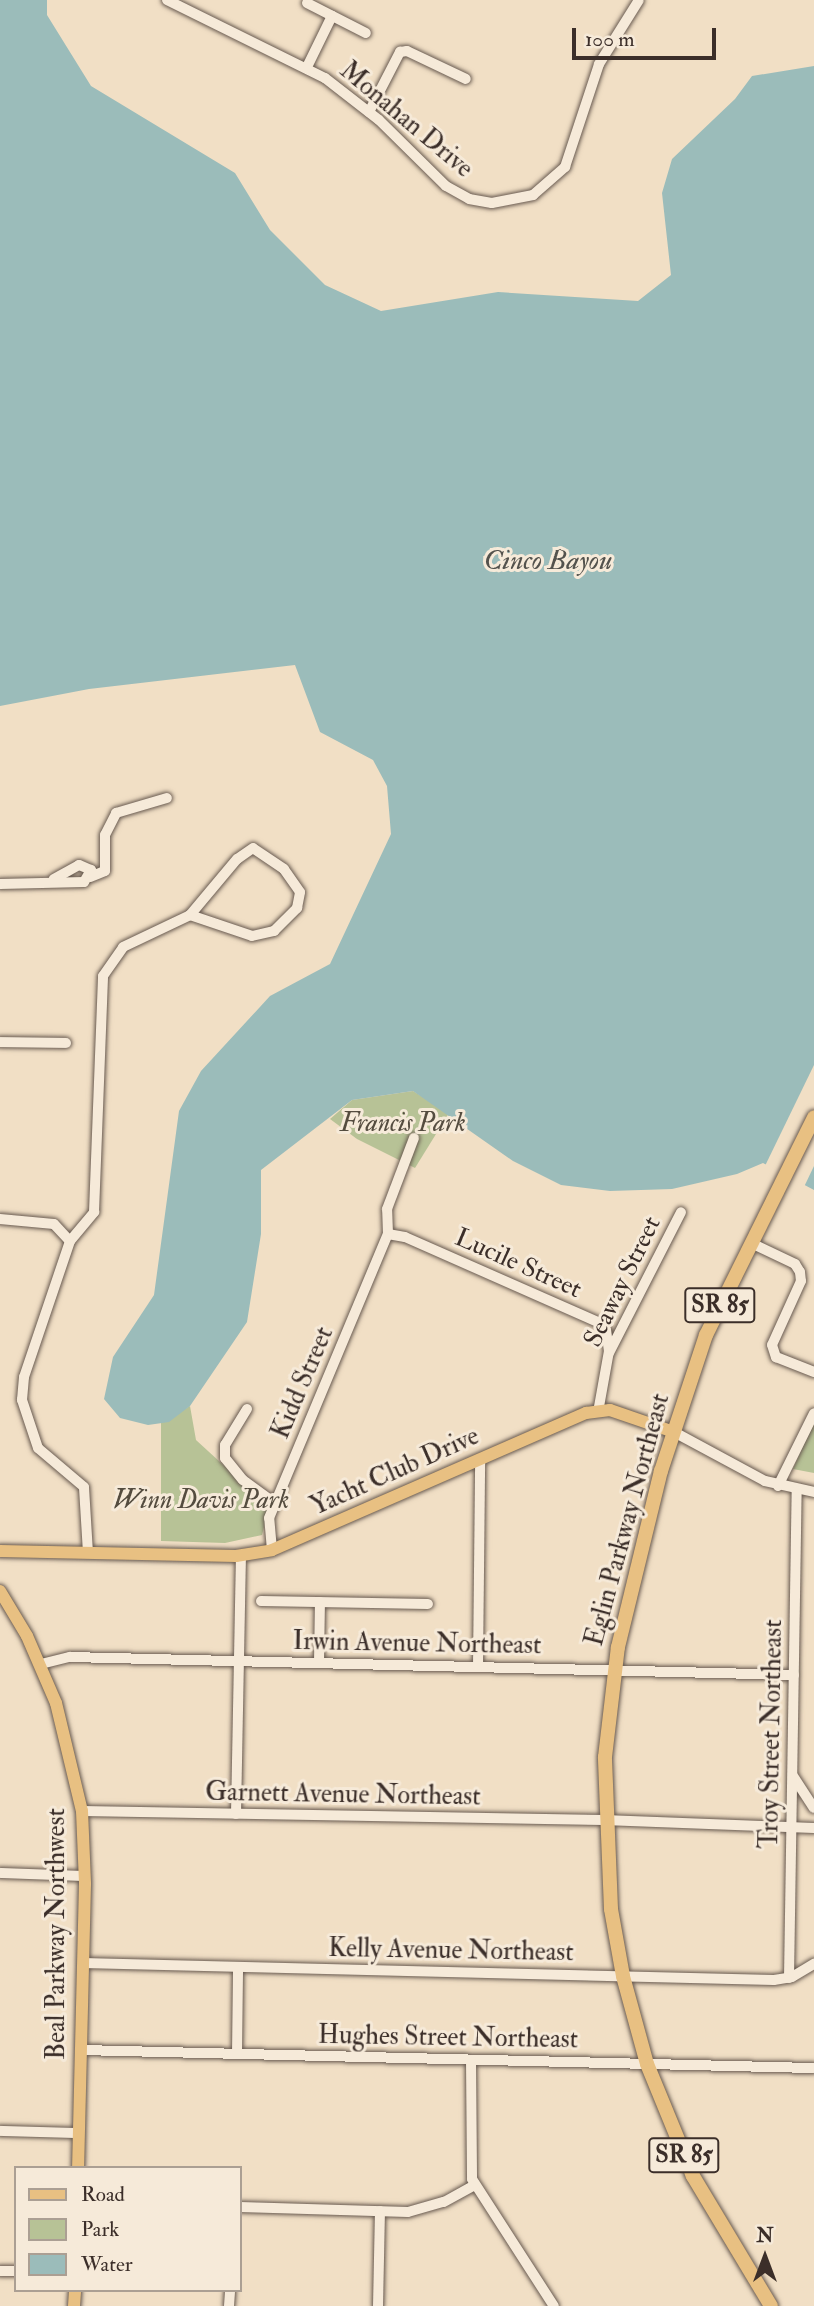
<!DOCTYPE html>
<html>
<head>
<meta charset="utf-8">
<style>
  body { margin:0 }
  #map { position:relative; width:814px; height:2306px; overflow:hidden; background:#f1dfc5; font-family:"IM FELL Double Pica",serif }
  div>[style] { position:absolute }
  .green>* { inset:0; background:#b7c296 }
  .water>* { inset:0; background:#9bbcba }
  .pier>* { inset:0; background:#f1dfc5 }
  .roads { filter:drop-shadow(0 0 2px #685a50) drop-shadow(0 0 2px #685a50) }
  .minor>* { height:10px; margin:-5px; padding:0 5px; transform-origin:5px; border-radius:5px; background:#f6ead9 }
  .major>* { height:12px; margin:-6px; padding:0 6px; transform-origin:6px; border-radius:6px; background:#e8c082 }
  .highway>* { height:14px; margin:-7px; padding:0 7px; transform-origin:7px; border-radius:7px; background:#e8c082 }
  span { translate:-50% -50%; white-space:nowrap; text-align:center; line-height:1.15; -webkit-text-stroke:6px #f6ead9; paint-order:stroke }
  .shield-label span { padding:2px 5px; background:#f6ead9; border:2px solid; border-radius:5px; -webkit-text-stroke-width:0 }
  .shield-label { font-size:24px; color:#3b2e29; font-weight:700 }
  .street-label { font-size:26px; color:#3b2e29 }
  .park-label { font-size:26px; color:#544c3f; font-style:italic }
  .water-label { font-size:28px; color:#53524d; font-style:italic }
  .legend { position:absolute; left:14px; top:2166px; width:228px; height:126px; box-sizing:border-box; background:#f6ead9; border:2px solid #ab9f93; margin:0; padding:9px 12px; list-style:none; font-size:21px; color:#3b2e29 }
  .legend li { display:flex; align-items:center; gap:14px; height:35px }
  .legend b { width:35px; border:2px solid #ab9f93 }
  .north { position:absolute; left:730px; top:2222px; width:70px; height:70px; -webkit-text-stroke:5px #f6ead9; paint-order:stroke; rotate:0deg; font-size:19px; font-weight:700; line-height:28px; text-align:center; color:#3b2e29 }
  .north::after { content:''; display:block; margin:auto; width:24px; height:32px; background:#3b2e29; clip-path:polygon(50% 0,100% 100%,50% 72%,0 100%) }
  .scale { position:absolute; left:572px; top:28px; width:144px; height:32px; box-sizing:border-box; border:4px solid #3b2e29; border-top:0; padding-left:9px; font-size:21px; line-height:24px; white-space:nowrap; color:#3b2e29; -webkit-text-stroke:5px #f6ead9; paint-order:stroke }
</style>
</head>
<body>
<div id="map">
  <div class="green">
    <i style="clip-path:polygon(413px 1091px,449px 1113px,415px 1168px,357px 1139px,330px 1119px,352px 1100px)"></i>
    <i style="clip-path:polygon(190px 1406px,196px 1440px,269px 1507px,262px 1535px,225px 1543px,161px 1541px,161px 1423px)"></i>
    <i style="clip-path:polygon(814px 1421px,814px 1473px,793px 1469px)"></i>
  </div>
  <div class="water">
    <i style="clip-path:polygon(0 0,47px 0,47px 15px,91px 86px,235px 173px,270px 230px,325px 285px,381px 311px,498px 292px,638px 301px,671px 275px,662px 193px,672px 159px,735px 99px,752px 76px,814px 66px,814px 1190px,763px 1163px,737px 1174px,672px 1189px,610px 1191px,561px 1185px,513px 1161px,413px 1091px,352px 1100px,261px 1170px,261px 1234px,247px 1322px,190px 1406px,169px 1422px,148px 1425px,120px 1418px,104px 1399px,113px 1357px,154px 1295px,179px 1111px,201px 1071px,270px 996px,330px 964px,391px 834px,387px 786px,373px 760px,320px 732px,295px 665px,89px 689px,0 706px)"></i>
  </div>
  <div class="pier">
    <i style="clip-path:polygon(814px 1065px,814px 1166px,803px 1189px,764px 1168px)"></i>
  </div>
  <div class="roads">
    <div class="minor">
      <i style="left:167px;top:0;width:176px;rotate:26.3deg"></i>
      <i style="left:325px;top:78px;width:68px;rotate:37.9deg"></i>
      <i style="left:379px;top:120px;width:94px;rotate:44.6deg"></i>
      <i style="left:446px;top:186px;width:26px;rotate:29deg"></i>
      <i style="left:469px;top:199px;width:23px;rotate:10deg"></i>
      <i style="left:492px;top:203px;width:42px;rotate:-11deg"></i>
      <i style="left:533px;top:195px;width:43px;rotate:-41.2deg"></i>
      <i style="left:565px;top:167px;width:108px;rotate:-71.7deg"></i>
      <i style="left:599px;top:64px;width:75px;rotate:-58deg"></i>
      <i style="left:307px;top:3px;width:66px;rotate:27deg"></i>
      <i style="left:307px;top:67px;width:57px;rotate:-63.9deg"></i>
      <i style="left:369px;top:112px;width:68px;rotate:-62.7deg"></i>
      <i style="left:400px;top:52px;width:7px;rotate:-8deg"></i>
      <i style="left:407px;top:51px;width:65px;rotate:25.4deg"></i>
      <i style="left:90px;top:877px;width:16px;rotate:-22deg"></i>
      <i style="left:105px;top:871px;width:36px;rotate:-90deg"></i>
      <i style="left:105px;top:835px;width:25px;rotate:-63deg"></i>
      <i style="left:116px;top:813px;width:53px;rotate:-16.4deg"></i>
      <i style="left:0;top:884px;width:84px;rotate:-1.4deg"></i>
      <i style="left:84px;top:882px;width:14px;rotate:-60deg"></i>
      <i style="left:91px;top:870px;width:13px;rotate:-157deg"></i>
      <i style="left:79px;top:865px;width:29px;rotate:151deg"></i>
      <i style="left:0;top:1042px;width:66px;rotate:0.9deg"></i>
      <i style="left:0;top:1219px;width:54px;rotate:5.3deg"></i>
      <i style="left:54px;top:1224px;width:23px;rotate:47deg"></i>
      <i style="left:388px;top:1234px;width:17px;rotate:10deg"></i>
      <i style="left:405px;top:1237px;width:211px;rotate:23.8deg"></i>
      <i style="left:598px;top:1322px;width:11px;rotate:45deg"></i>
      <i style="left:606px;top:1330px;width:21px;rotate:82deg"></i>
      <i style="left:609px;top:1351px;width:62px;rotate:100.2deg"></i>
      <i style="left:388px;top:1234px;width:25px;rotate:-92deg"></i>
      <i style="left:387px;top:1209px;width:76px;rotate:-69.2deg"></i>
      <i style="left:751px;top:1243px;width:49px;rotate:25.5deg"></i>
      <i style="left:795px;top:1264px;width:9px;rotate:58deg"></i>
      <i style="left:800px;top:1272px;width:9px;rotate:84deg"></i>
      <i style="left:801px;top:1281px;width:70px;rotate:114.4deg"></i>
      <i style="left:772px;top:1345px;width:13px;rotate:72deg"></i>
      <i style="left:776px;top:1357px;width:41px;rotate:21.5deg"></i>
      <i style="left:609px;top:1353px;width:158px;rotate:-62.9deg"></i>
      <i style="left:247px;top:1409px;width:42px;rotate:121.4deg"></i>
      <i style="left:225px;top:1445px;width:13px;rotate:90deg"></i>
      <i style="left:225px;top:1458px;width:28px;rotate:51deg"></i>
      <i style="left:243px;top:1480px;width:39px;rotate:36deg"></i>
      <i style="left:674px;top:1432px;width:103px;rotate:28.3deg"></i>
      <i style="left:765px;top:1481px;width:50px;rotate:12.7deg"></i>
      <i style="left:778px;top:1486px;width:81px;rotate:-63.7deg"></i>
      <i style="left:272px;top:1550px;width:32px;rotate:-95deg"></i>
      <i style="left:269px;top:1518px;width:308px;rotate:-67.3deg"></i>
      <i style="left:88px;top:1553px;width:66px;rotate:-93.5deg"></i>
      <i style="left:84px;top:1487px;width:60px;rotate:-139.7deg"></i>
      <i style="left:38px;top:1448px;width:51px;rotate:-108.4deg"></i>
      <i style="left:22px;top:1400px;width:23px;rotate:-85deg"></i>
      <i style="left:24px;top:1377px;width:144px;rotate:-71.3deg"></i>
      <i style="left:70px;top:1241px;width:38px;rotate:-50deg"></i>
      <i style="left:94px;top:1212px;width:236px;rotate:-87.8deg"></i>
      <i style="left:103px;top:976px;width:35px;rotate:-55deg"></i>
      <i style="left:123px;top:947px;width:74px;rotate:-25.5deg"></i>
      <i style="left:190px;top:915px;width:65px;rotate:18.7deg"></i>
      <i style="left:252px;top:936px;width:23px;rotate:-13deg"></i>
      <i style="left:274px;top:931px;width:33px;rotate:-45deg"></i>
      <i style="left:297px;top:908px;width:16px;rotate:-79deg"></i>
      <i style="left:300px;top:892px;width:28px;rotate:-125deg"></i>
      <i style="left:284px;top:869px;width:37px;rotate:-146deg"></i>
      <i style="left:253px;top:848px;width:19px;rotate:145deg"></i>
      <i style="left:237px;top:859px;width:73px;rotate:130deg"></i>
      <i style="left:261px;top:1601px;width:167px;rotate:1deg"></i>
      <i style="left:319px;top:1663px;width:61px;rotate:-89.1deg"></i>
      <i style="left:41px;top:1664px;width:30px;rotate:-14deg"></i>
      <i style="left:70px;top:1657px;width:724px;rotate:1.42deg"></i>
      <i style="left:478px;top:1666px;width:206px;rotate:-89.4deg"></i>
      <i style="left:793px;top:1776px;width:38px;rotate:57deg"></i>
      <i style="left:82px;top:1811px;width:522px;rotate:0.99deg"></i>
      <i style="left:604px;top:1820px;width:210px;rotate:2.2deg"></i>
      <i style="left:236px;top:1814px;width:259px;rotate:-88.9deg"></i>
      <i style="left:0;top:1873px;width:85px;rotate:2deg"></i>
      <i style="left:83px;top:1963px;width:691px;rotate:1.41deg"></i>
      <i style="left:774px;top:1980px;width:18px;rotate:-9deg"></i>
      <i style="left:792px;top:1977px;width:26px;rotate:-31deg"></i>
      <i style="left:789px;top:1978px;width:487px;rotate:-89.1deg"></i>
      <i style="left:81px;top:2050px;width:733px;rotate:1.41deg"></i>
      <i style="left:237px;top:2054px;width:87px;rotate:-89.3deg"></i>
      <i style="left:471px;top:2060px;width:119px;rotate:89.5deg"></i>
      <i style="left:472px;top:2179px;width:151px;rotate:57.2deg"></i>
      <i style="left:0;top:2131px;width:79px;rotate:1.5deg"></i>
      <i style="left:240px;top:2207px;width:168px;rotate:1.7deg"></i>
      <i style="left:408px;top:2212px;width:37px;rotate:-16deg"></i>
      <i style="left:444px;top:2202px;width:35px;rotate:-29deg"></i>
      <i style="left:0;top:2271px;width:16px"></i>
      <i style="left:229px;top:2306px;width:16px;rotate:-86deg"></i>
      <i style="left:378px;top:2306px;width:95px;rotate:-88.8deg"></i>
    </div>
    <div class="major">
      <i style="left:0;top:1551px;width:236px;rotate:1.2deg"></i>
      <i style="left:236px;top:1556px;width:36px;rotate:-9deg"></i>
      <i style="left:272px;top:1550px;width:343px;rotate:-23.6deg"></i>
      <i style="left:586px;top:1413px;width:24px;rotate:-7deg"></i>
      <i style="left:610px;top:1410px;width:68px;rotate:19deg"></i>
      <i style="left:0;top:1591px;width:52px;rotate:59deg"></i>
      <i style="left:27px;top:1636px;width:73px;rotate:66.6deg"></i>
      <i style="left:56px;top:1703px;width:111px;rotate:76.5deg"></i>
      <i style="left:82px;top:1811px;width:73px;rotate:87.6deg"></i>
      <i style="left:85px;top:1884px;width:284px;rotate:91.4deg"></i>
      <i style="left:74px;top:2306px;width:16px;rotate:-86deg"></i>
    </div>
    <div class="highway">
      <i style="left:771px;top:2306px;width:152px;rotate:-121deg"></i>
      <i style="left:693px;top:2176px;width:121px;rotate:-112.3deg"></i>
      <i style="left:647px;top:2064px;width:91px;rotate:-105.3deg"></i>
      <i style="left:623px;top:1976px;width:68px;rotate:-100.2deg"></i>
      <i style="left:611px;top:1909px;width:152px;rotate:-92.3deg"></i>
      <i style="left:605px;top:1757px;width:111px;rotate:-83.3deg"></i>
      <i style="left:618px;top:1647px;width:181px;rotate:-76.3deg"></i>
      <i style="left:661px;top:1471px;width:143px;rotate:-71.7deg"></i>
      <i style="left:706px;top:1335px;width:243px;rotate:-63.6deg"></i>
    </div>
  </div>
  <div class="shield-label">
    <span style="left:720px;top:1305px">SR 85</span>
    <span style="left:684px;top:2155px">SR 85</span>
  </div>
  <div class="street-label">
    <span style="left:406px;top:120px;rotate:40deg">Monahan Drive</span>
    <span style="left:518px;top:1264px;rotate:24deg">Lucile Street</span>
    <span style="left:623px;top:1282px;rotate:-64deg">Seaway Street</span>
    <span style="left:303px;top:1383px;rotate:-67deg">Kidd Street</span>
    <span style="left:395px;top:1472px;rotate:-24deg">Yacht Club Drive</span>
    <span style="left:628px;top:1520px;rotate:-75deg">Eglin Parkway Northeast</span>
    <span style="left:417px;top:1644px;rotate:1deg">Irwin Avenue Northeast</span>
    <span style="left:772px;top:1734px;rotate:-89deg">Troy Street Northeast</span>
    <span style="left:343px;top:1795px;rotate:1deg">Garnett Avenue Northeast</span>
    <span style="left:57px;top:1934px;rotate:-90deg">Beal Parkway Northwest</span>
    <span style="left:451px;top:1951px;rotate:1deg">Kelly Avenue Northeast</span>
    <span style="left:448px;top:2038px;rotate:1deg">Hughes Street Northeast</span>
  </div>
  <div class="park-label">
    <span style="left:403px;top:1124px">Francis Park</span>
    <span style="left:201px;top:1501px">Winn Davis Park</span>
  </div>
  <div class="water-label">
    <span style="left:548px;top:561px">Cinco Bayou</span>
  </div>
  <ul class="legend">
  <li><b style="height:9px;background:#e8c082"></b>Road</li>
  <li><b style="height:19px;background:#b7c296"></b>Park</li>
  <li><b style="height:19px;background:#9bbcba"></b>Water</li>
  </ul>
  <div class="north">N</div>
  <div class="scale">100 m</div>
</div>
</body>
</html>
